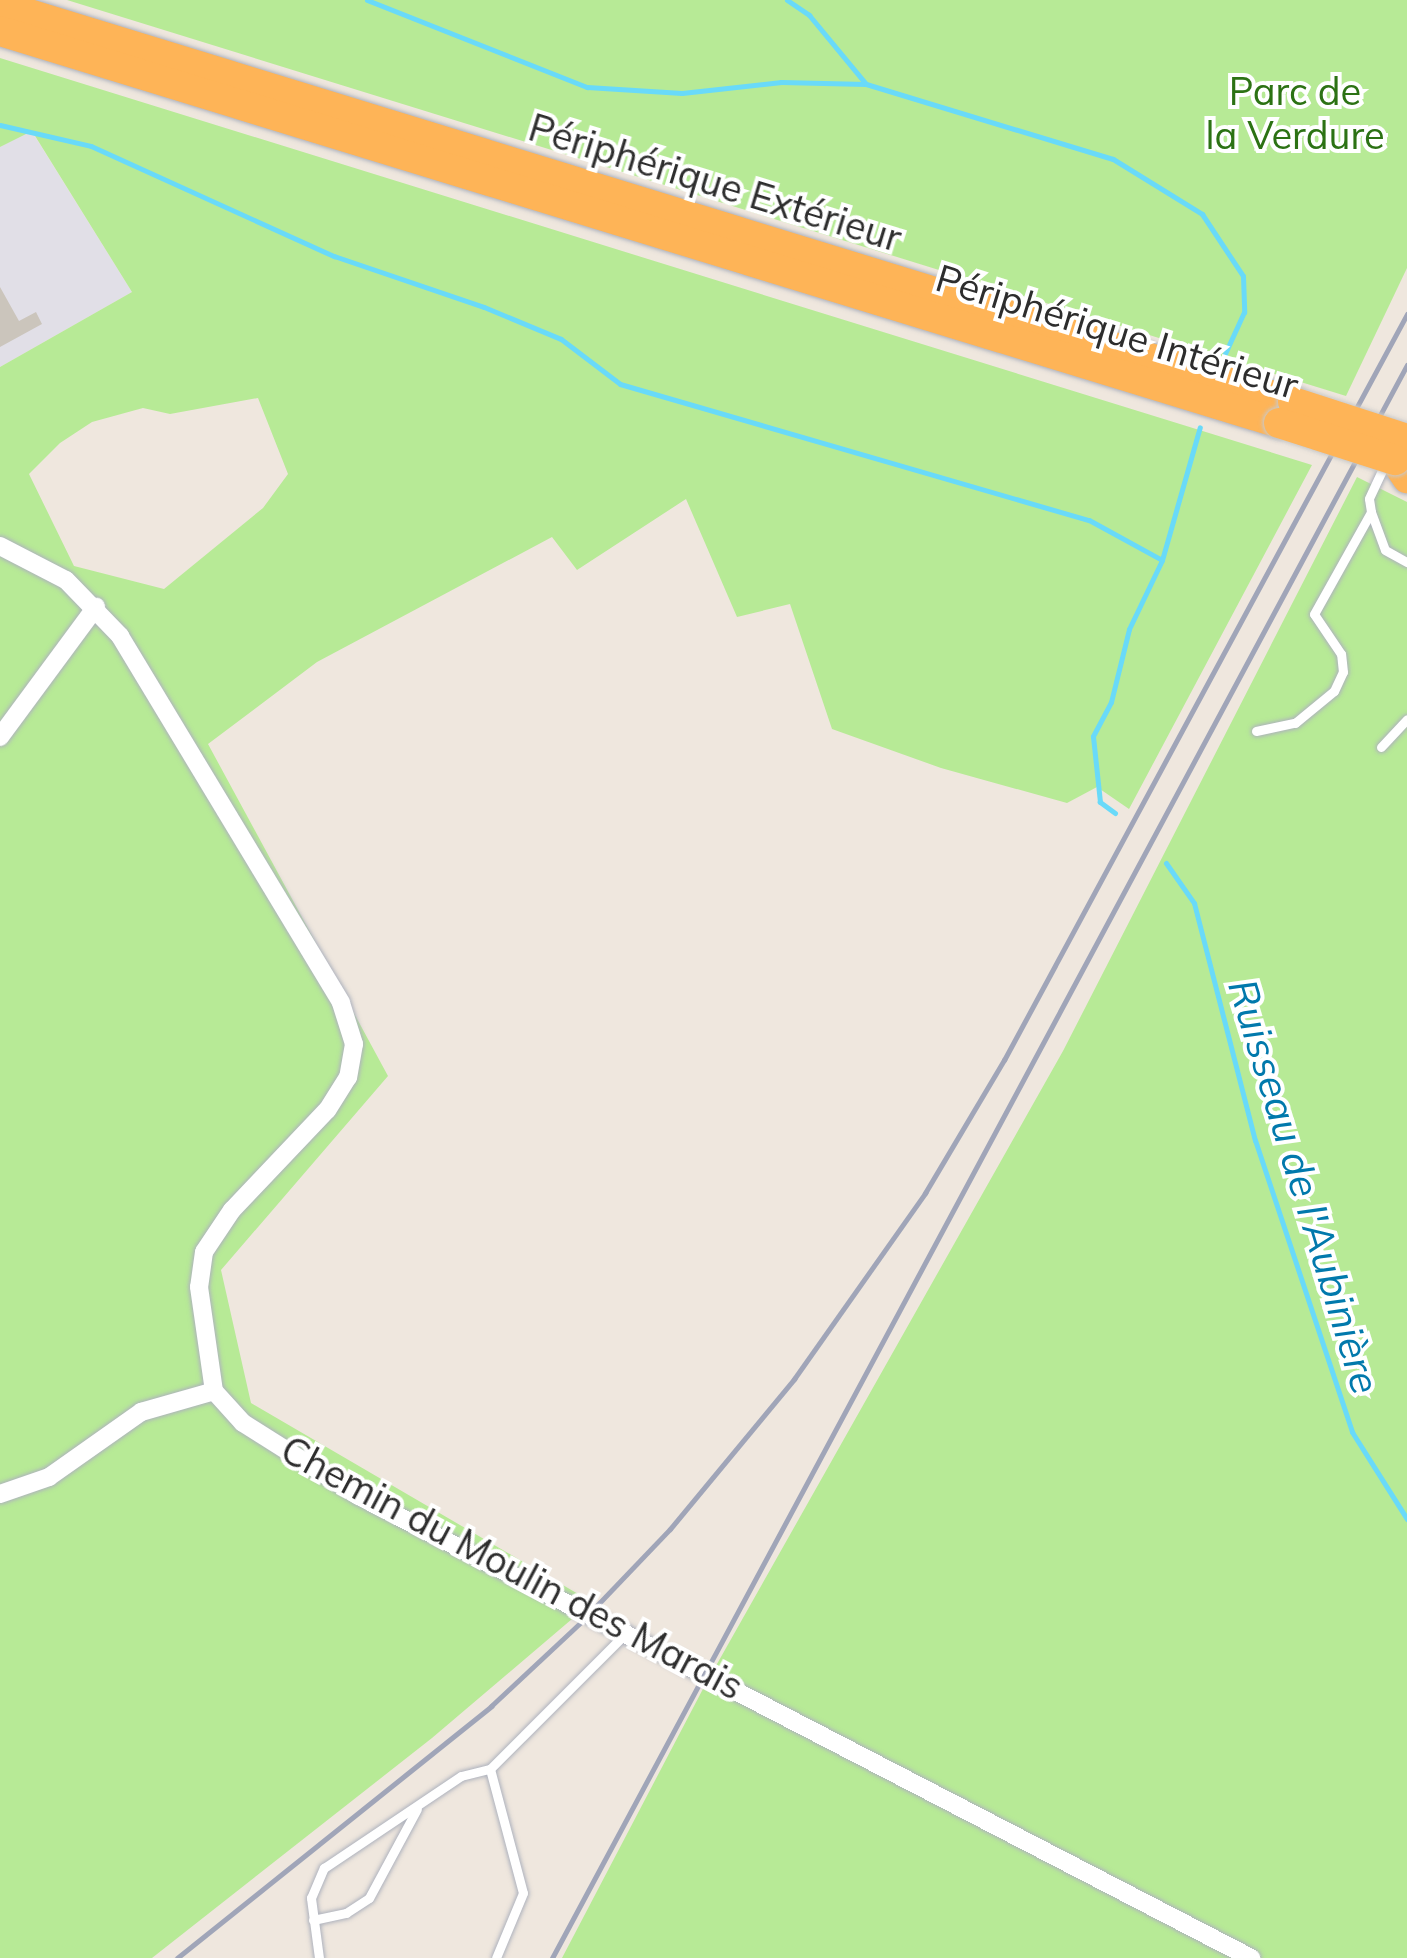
<!DOCTYPE html>
<html>
<head>
<meta charset="utf-8">
<style>
  body { margin:0 }
  #map { position:relative; width:1407px; height:1958px; overflow:hidden; background:#efe7de; font-family:Mulish,sans-serif }
  div>[style] { position:absolute }
  .industrial>* { inset:0; background:#e1dfe7 }
  .green>* { inset:0; background:#b7ea96 }
  .stream>* { height:5px; margin:-2.5px; padding:0 2.5px; transform-origin:2.5px; border-radius:2.5px; background:#69daf9 }
  .building>* { inset:0; background:#cbc5bc }
  .roads { filter:drop-shadow(0 0 2px #aeb2bd) drop-shadow(0 0 2px #aeb2bd) }
  .service>* { height:9px; margin:-4.5px; padding:0 4.5px; transform-origin:4.5px; border-radius:4.5px; background:#fff }
  .minor>* { height:18px; margin:-9px; padding:0 9px; transform-origin:9px; border-radius:9px; background:#fff }
  .trunk>* { height:30px; margin:-15px; padding:0 15px; transform-origin:15px; border-radius:15px; background:#feb457 }
  .rail>* { height:5px; margin:-2.5px; padding:0 2.5px; transform-origin:2.5px; border-radius:2.5px; background:#a0a5b8 }
  .bridges { filter:drop-shadow(0 0 2px #c8c8c8) drop-shadow(0 0 2px #c8c8c8) }
  .trunk-bridge>* { height:30px; margin:-15px; padding:0 15px; transform-origin:15px; border-radius:15px; background:#feb457 }
  span { translate:-50% -50%; white-space:nowrap; text-align:center; line-height:1.15; -webkit-text-stroke:8px #fff; paint-order:stroke }
  .park-label { font-size:38px; color:#2c7214 }
  .street-label { font-size:38px; color:#2d2d2d }
  .water-label { font-size:40px; color:#0179ac; font-style:italic }
</style>
</head>
<body>
<div id="map">
  <div class="industrial">
    <i style="clip-path:polygon(31px 130px,132px 292px,0 367px,0 147px)"></i>
  </div>
  <div class="green">
    <i style="clip-path:polygon(67px 0,1407px 0,1407px 268px,1346px 396px)"></i>
    <i style="clip-path:polygon(evenodd,0 58px,1312px 465px,1129px 809px,1097px 787px,1067px 803px,941px 768px,832px 729px,790px 604px,737px 617px,686px 499px,577px 570px,552px 537px,317px 662px,208px 744px,388px 1076px,221px 1270px,251px 1403px,585px 1598px,572px 1619px,432px 1738px,152px 1958px,0 1958px,0 367px,132px 292px,32px 131px,0 147px,0 58px,258px 398px,288px 474px,263px 508px,164px 589px,74px 566px,29px 474px,60px 443px,92px 422px,143px 408px,170px 414px,258px 398px)"></i>
    <i style="clip-path:polygon(1357px 477px,1407px 502px,1407px 1958px,562px 1958px,704px 1687px,1063px 1051px)"></i>
  </div>
  <div class="stream">
    <i style="left:367px;top:0;width:237px;rotate:21.6deg"></i>
    <i style="left:587px;top:87px;width:95px;rotate:3.6deg"></i>
    <i style="left:682px;top:93px;width:100px;rotate:-6.3deg"></i>
    <i style="left:781px;top:82px;width:85px;rotate:1.3deg"></i>
    <i style="left:787px;top:0;width:27px;rotate:34deg"></i>
    <i style="left:809px;top:15px;width:89px;rotate:50.4deg"></i>
    <i style="left:866px;top:84px;width:258px;rotate:16.9deg"></i>
    <i style="left:1113px;top:159px;width:105px;rotate:31.7deg"></i>
    <i style="left:1202px;top:214px;width:74px;rotate:56.5deg"></i>
    <i style="left:1243px;top:276px;width:36px;rotate:88deg"></i>
    <i style="left:1244px;top:312px;width:53px;rotate:114.6deg"></i>
    <i style="left:0;top:125px;width:93px;rotate:13deg"></i>
    <i style="left:91px;top:146px;width:267px;rotate:24.4deg"></i>
    <i style="left:334px;top:256px;width:158px;rotate:18.8deg"></i>
    <i style="left:484px;top:307px;width:83px;rotate:22.6deg"></i>
    <i style="left:561px;top:339px;width:74px;rotate:37.3deg"></i>
    <i style="left:620px;top:384px;width:488px;rotate:16.2deg"></i>
    <i style="left:1089px;top:520px;width:83px;rotate:28.7deg"></i>
    <i style="left:1115px;top:813px;width:19px;rotate:-144deg"></i>
    <i style="left:1100px;top:802px;width:66px;rotate:-96.1deg"></i>
    <i style="left:1093px;top:736px;width:38px;rotate:-62deg"></i>
    <i style="left:1111px;top:702px;width:75px;rotate:-76.1deg"></i>
    <i style="left:1129px;top:629px;width:76px;rotate:-64.4deg"></i>
    <i style="left:1162px;top:560px;width:138px;rotate:-74.1deg"></i>
    <i style="left:1166px;top:863px;width:49px;rotate:55deg"></i>
    <i style="left:1194px;top:903px;width:245px;rotate:75.6deg"></i>
    <i style="left:1255px;top:1140px;width:308px;rotate:71.6deg"></i>
    <i style="left:1352px;top:1432px;width:103px;rotate:57.7deg"></i>
  </div>
  <div class="building">
    <i style="clip-path:polygon(0 287px,19px 321px,36px 312px,42px 324px,0 347px)"></i>
  </div>
  <div class="roads">
    <div class="service">
      <i style="left:1385px;top:464px;width:38px;rotate:115deg"></i>
      <i style="left:1369px;top:499px;width:13px;rotate:81deg"></i>
      <i style="left:1371px;top:512px;width:40px;rotate:69.8deg"></i>
      <i style="left:1385px;top:550px;width:25px;rotate:29deg"></i>
      <i style="left:1256px;top:731px;width:40px;rotate:-12deg"></i>
      <i style="left:1295px;top:723px;width:50px;rotate:-39.4deg"></i>
      <i style="left:1334px;top:691px;width:21px;rotate:-65deg"></i>
      <i style="left:1343px;top:672px;width:18px;rotate:-96deg"></i>
      <i style="left:1341px;top:654px;width:48px;rotate:-124deg"></i>
      <i style="left:1314px;top:614px;width:117px;rotate:-60.8deg"></i>
      <i style="left:1381px;top:747px;width:38px;rotate:-47deg"></i>
      <i style="left:490px;top:1769px;width:128px;rotate:75.1deg"></i>
      <i style="left:523px;top:1893px;width:70px;rotate:112.6deg"></i>
      <i style="left:313px;top:1920px;width:34px;rotate:-12deg"></i>
      <i style="left:346px;top:1913px;width:27px;rotate:-33deg"></i>
      <i style="left:369px;top:1898px;width:101px;rotate:-61.7deg"></i>
      <i style="left:319px;top:1958px;width:61px;rotate:-97.6deg"></i>
      <i style="left:311px;top:1898px;width:33px;rotate:-67deg"></i>
      <i style="left:324px;top:1868px;width:165px;rotate:-33.9deg"></i>
      <i style="left:461px;top:1776px;width:30px;rotate:-14deg"></i>
      <i style="left:490px;top:1769px;width:192px;rotate:-45deg"></i>
    </div>
    <div class="minor">
      <i style="left:0;top:546px;width:74px;rotate:27.3deg"></i>
      <i style="left:66px;top:580px;width:78px;rotate:46deg"></i>
      <i style="left:120px;top:636px;width:428px;rotate:58.9deg"></i>
      <i style="left:341px;top:1003px;width:43px;rotate:72.4deg"></i>
      <i style="left:354px;top:1044px;width:34px;rotate:100deg"></i>
      <i style="left:348px;top:1077px;width:39px;rotate:122deg"></i>
      <i style="left:327px;top:1110px;width:138px;rotate:133.5deg"></i>
      <i style="left:232px;top:1210px;width:50px;rotate:123.7deg"></i>
      <i style="left:204px;top:1252px;width:35px;rotate:98deg"></i>
      <i style="left:199px;top:1287px;width:105px;rotate:81.8deg"></i>
      <i style="left:214px;top:1391px;width:43px;rotate:47.8deg"></i>
      <i style="left:243px;top:1423px;width:137px;rotate:32.2deg"></i>
      <i style="left:359px;top:1496px;width:1005px;rotate:27.38deg"></i>
      <i style="left:0;top:737px;width:162px;rotate:-53.6deg"></i>
      <i style="left:0;top:1494px;width:52px;rotate:-19.1deg"></i>
      <i style="left:49px;top:1477px;width:113px;rotate:-35.2deg"></i>
      <i style="left:141px;top:1412px;width:76px;rotate:-16deg"></i>
    </div>
    <div class="trunk">
      <i style="left:0;top:5px;width:1353px;rotate:17.07deg"></i>
      <i style="left:0;top:31px;width:1338px;rotate:17.04deg"></i>
      <i style="left:1395px;top:460px;width:22px;rotate:56deg"></i>
    </div>
  </div>
  <div class="rail">
    <i style="left:177px;top:1958px;width:403px;rotate:-38.7deg"></i>
    <i style="left:491px;top:1706px;width:125px;rotate:-43deg"></i>
    <i style="left:582px;top:1621px;width:127px;rotate:-46.3deg"></i>
    <i style="left:670px;top:1529px;width:195px;rotate:-50.4deg"></i>
    <i style="left:794px;top:1379px;width:228px;rotate:-54.8deg"></i>
    <i style="left:925px;top:1193px;width:155px;rotate:-59.3deg"></i>
    <i style="left:1004px;top:1060px;width:848px;rotate:-61.62deg"></i>
    <i style="left:552px;top:1958px;width:1808px;rotate:-61.78deg"></i>
  </div>
  <div class="bridges">
    <div class="trunk-bridge">
      <i style="left:1293px;top:402px;width:120px;rotate:18deg"></i>
      <i style="left:1279px;top:423px;width:122px;rotate:17.7deg"></i>
    </div>
  </div>
  <div class="park-label">
    <span style="left:1295px;top:114px">Parc de<br>la Verdure</span>
  </div>
  <div class="street-label">
    <span style="left:715px;top:183px;rotate:17deg">Périphérique Extérieur</span>
    <span style="left:1117px;top:332px;rotate:17deg">Périphérique Intérieur</span>
    <span style="left:512px;top:1568px;rotate:28deg">Chemin du Moulin des Marais</span>
  </div>
  <div class="water-label">
    <span style="left:1305px;top:1186px;rotate:73deg">Ruisseau de l'Aubinière</span>
  </div>
</div>
</body>
</html>
